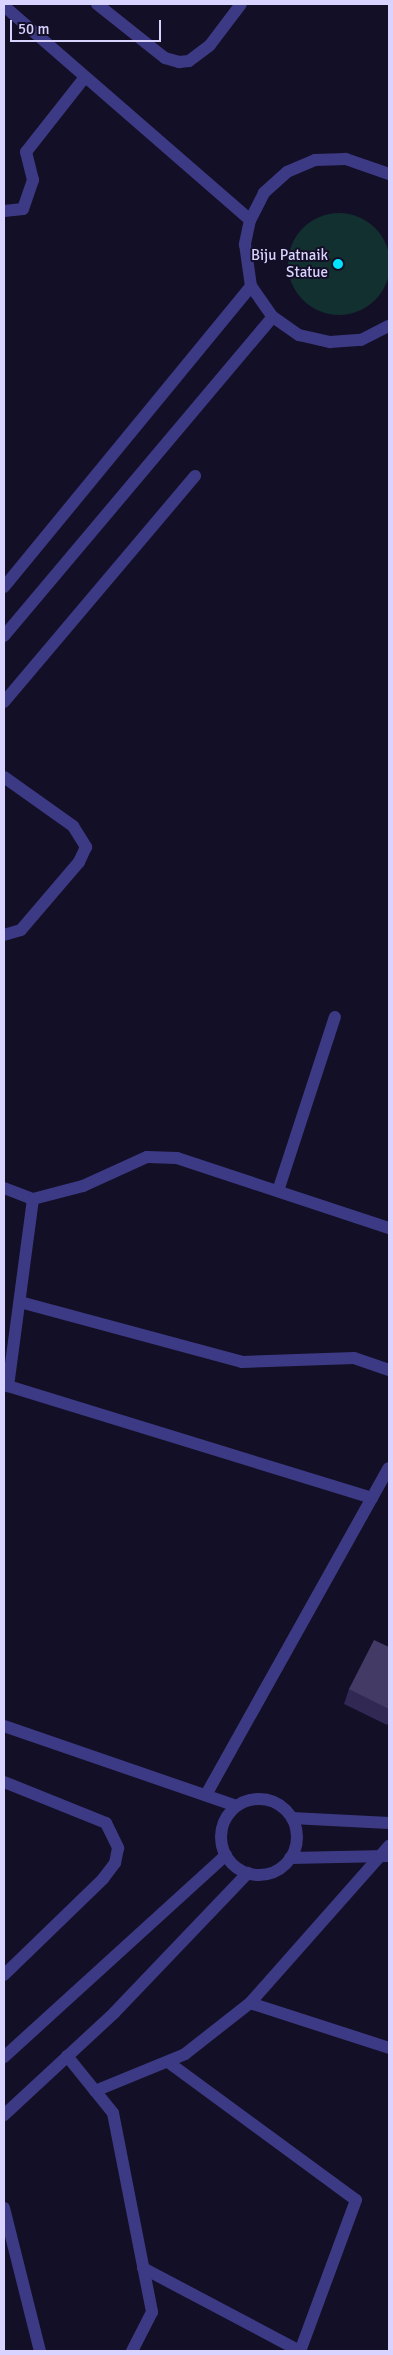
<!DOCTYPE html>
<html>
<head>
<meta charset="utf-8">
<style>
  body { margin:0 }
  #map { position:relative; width:393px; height:2355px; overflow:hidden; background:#130f26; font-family:Signika,sans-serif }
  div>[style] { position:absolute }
  .green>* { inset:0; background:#12302f }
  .round { border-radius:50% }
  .minor>* { height:12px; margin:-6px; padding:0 6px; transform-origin:6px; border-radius:6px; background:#3d3a85 }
  .minor>.ring { margin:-6px; padding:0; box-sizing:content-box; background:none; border:12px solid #3d3a85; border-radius:50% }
  .wall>* { inset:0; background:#312854 }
  .building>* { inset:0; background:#433a66 }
  .dots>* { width:14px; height:14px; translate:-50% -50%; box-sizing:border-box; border:2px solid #130f26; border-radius:50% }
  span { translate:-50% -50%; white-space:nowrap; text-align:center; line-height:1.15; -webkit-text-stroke:4px #130f26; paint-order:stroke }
  .poi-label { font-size:15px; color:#d9d4ff }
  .right { translate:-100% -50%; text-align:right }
  .frame { position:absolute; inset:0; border:5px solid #d9d4ff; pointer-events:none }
  .scale { position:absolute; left:10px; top:20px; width:151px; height:22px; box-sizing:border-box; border:2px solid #d9d4ff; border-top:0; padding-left:6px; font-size:15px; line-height:18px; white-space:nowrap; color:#d9d4ff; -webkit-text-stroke:4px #130f26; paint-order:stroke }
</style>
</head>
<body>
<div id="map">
  <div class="green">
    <i class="round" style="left:288px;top:213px;width:102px;height:102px"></i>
  </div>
  <div class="minor">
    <i style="left:97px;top:4px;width:87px;rotate:38.5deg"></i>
    <i style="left:165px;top:58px;width:15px;rotate:16deg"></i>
    <i style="left:179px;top:62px;width:10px;rotate:-6deg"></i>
    <i style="left:189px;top:61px;width:26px;rotate:-37deg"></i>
    <i style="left:210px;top:45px;width:51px;rotate:-52.9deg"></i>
    <i style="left:4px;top:6px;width:326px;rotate:41deg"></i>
    <i style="left:389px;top:174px;width:46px;rotate:-160.8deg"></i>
    <i style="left:346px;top:159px;width:31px;rotate:178deg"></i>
    <i style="left:315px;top:160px;width:30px;rotate:157deg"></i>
    <i style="left:287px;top:172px;width:31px;rotate:138deg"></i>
    <i style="left:264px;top:193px;width:30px;rotate:117deg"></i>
    <i style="left:250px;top:220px;width:25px;rotate:102deg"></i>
    <i style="left:245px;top:244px;width:42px;rotate:81.9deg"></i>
    <i style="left:251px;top:286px;width:38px;rotate:55deg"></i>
    <i style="left:273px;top:317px;width:32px;rotate:35deg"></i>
    <i style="left:299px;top:335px;width:32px;rotate:13deg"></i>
    <i style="left:330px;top:342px;width:31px;rotate:-4deg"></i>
    <i style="left:361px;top:340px;width:31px;rotate:-27deg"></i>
    <i style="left:4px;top:211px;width:19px;rotate:-6deg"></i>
    <i style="left:23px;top:209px;width:31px;rotate:-71deg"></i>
    <i style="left:33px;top:180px;width:29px;rotate:-104deg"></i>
    <i style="left:26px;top:152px;width:95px;rotate:-51.8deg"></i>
    <i style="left:4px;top:587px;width:389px;rotate:-50.6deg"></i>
    <i style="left:4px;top:636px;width:417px;rotate:-49.9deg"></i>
    <i style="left:4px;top:702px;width:296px;rotate:-49.8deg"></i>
    <i style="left:4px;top:777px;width:85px;rotate:35.4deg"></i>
    <i style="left:73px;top:826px;width:25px;rotate:58deg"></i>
    <i style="left:86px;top:847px;width:17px;rotate:115deg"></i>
    <i style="left:79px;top:862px;width:89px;rotate:130.5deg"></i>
    <i style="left:21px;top:930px;width:18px;rotate:164deg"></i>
    <i style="left:4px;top:1188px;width:31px;rotate:21deg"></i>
    <i style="left:33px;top:1199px;width:52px;rotate:-14.6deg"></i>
    <i style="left:83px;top:1186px;width:70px;rotate:-24.4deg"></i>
    <i style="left:147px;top:1157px;width:30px;rotate:2deg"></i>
    <i style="left:177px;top:1158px;width:223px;rotate:18.3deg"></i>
    <i style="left:278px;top:1191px;width:183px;rotate:-71.9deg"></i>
    <i style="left:33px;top:1199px;width:189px;rotate:97.6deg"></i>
    <i style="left:8px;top:1386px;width:381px;rotate:17.1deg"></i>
    <i style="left:20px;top:1302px;width:230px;rotate:15.1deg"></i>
    <i style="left:242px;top:1362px;width:112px;rotate:-2deg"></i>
    <i style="left:354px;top:1358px;width:37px;rotate:19deg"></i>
    <i style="left:4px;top:1726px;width:245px;rotate:19deg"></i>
    <i style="left:4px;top:1782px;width:110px;rotate:21.9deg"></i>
    <i style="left:106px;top:1823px;width:28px;rotate:64deg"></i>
    <i style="left:118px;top:1848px;width:15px;rotate:101deg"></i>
    <i style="left:115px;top:1863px;width:20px;rotate:127deg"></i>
    <i style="left:103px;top:1879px;width:138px;rotate:135.9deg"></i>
    <i style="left:207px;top:1793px;width:372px;rotate:-60.8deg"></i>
    <i class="ring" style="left:221px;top:1799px;width:64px;height:64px"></i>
    <i style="left:292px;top:1818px;width:97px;rotate:3deg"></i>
    <i style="left:290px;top:1858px;width:97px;rotate:-1.2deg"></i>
    <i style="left:250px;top:2003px;width:146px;rotate:17.9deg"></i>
    <i style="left:67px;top:2056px;width:73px;rotate:51.1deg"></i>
    <i style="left:113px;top:2113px;width:203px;rotate:78.9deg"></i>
    <i style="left:152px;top:2312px;width:44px;rotate:117.1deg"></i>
    <i style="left:4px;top:2057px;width:300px;rotate:-42.3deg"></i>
    <i style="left:168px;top:2062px;width:233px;rotate:36.3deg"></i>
    <i style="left:356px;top:2200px;width:161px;rotate:110.3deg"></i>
    <i style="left:95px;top:2091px;width:97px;rotate:-22.3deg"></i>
    <i style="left:185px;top:2054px;width:83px;rotate:-38.1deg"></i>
    <i style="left:250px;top:2003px;width:210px;rotate:-48.5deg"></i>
    <i style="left:4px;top:2115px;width:150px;rotate:-42.8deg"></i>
    <i style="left:114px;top:2013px;width:194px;rotate:-46.3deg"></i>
    <i style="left:4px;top:2208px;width:147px;rotate:75.9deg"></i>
    <i style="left:143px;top:2268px;width:178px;rotate:27.9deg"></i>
  </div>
  <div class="wall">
    <i style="clip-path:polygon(389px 1647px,389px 1722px,387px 1725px,344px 1704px,349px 1689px)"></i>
  </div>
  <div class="building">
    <i style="clip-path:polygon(374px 1640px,389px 1647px,389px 1709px,349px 1689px)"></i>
  </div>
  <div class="dots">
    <i style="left:338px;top:264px;background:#00e5ff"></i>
  </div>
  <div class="poi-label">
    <span class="right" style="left:328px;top:264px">Biju Patnaik<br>Statue</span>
  </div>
  <div class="frame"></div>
  <div class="scale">50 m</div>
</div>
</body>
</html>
